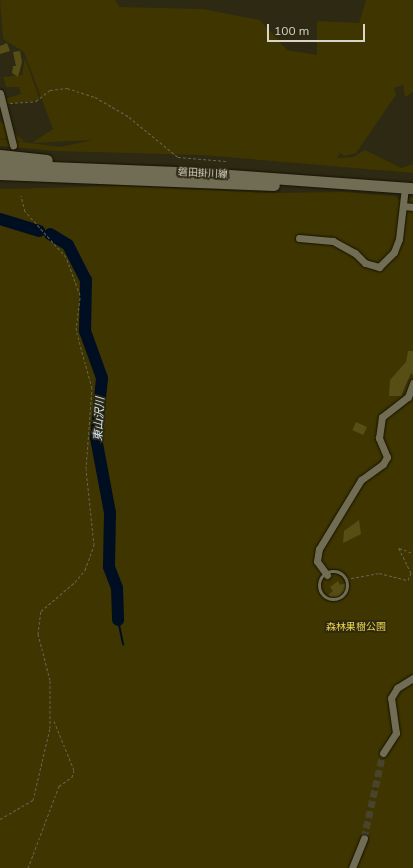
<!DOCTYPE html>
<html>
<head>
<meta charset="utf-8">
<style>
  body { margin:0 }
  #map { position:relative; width:413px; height:868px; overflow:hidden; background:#2d2912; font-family:Mulish,"Noto Sans JP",sans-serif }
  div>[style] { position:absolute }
  .green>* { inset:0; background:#3e3500 }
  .stream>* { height:2px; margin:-1px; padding:0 1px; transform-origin:1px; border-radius:1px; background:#000e22 }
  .river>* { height:12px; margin:-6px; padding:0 6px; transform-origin:6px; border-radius:6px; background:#000e22 }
  .building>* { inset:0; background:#574e15; transform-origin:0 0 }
  .minor-tunnel>* { height:7px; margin-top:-3.5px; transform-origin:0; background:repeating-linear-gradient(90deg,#47432d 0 7px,transparent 0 10.5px) }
  .path>* { height:1px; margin-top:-0.5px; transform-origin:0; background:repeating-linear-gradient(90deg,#66634f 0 3px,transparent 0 5px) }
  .roads { filter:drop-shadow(0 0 1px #151100) drop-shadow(0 0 1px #151100) }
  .service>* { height:3.5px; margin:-1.75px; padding:0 1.75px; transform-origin:1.75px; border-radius:1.75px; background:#716d54 }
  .service>.ring { margin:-1.75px; padding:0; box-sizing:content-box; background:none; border:3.5px solid #716d54; border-radius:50% }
  .minor>* { height:7px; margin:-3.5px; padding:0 3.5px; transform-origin:3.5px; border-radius:3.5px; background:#716d54 }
  .secondary>* { height:11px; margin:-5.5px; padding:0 5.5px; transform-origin:5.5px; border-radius:5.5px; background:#716d54 }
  span { translate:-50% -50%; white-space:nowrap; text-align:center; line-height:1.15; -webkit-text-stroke:3.5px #2d2912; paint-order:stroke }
  .street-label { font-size:10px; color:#d8d6c8 }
  .park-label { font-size:10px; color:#ebd346 }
  .water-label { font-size:11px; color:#d4e7f9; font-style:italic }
  .scale { position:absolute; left:267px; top:24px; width:98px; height:18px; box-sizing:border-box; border:2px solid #d8d6c8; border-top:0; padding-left:5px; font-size:12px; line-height:14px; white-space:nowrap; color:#d8d6c8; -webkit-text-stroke:3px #2d2912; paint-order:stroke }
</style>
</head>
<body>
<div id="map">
  <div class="green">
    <i style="clip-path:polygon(0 0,115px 0,120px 7px,203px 9px,260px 20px,287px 50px,317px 55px,317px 21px,359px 23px,366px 0,413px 0,413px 92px,405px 97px,403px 85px,394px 88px,396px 95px,356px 153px,344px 156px,340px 153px,337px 158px,353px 157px,365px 150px,401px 168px,413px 164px,413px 173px,202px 155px,55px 151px,0 146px,0 139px,60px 147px,93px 140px,32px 143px,53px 129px,24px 52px,3px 39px)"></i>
    <i style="clip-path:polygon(25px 58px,40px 100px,7px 104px,7px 98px,21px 94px,19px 87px,6px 87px,3px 77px,22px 75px)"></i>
    <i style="clip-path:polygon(0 121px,25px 142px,0 138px)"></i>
    <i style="clip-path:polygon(121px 186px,270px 193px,343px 192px,395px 196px,403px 204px,413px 196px,413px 868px,0 868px,0 189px)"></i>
  </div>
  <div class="stream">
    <i style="left:118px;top:620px;width:25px;rotate:78deg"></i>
  </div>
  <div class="river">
    <i style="left:0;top:219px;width:41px;rotate:17.1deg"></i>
    <i style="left:50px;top:234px;width:21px;rotate:31deg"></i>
    <i style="left:68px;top:245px;width:39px;rotate:63deg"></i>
    <i style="left:86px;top:280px;width:51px;rotate:91.1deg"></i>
    <i style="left:85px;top:331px;width:50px;rotate:70.1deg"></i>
    <i style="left:102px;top:378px;width:60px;rotate:95.7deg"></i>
    <i style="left:96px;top:438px;width:76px;rotate:79.4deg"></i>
    <i style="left:110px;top:513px;width:54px;rotate:91.1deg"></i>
    <i style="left:109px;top:567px;width:22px;rotate:69deg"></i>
    <i style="left:117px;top:588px;width:32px;rotate:88deg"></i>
  </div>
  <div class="building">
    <i style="clip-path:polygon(7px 43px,10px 51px,0 54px,0 46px)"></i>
    <i style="clip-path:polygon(20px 51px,22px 62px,18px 77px,12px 73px,13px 66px,16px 66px,13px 52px)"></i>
    <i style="clip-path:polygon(408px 351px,413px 351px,413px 375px,411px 373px,401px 396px,389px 396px,390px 380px,406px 362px)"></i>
    <i style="left:356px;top:422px;width:12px;height:9px;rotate:24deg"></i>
    <i style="clip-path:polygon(359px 520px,361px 534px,343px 543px,344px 531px)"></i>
    <i style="clip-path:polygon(338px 581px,340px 585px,346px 583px,347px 588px,339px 597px,332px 598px,328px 595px,333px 591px,330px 587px)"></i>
  </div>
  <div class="minor-tunnel">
    <i style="left:364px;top:838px;width:87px;rotate:-77.4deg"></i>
  </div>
  <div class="path">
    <i style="left:10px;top:103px;width:26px;rotate:-4deg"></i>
    <i style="left:36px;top:101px;width:18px;rotate:-38deg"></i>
    <i style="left:50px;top:90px;width:17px;rotate:-7deg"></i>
    <i style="left:67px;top:88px;width:29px;rotate:18deg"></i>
    <i style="left:95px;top:97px;width:39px;rotate:30deg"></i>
    <i style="left:129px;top:117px;width:63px;rotate:39.2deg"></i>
    <i style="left:178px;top:157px;width:48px;rotate:4.8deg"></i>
    <i style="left:346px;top:579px;width:34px;rotate:-10deg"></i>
    <i style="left:379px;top:573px;width:30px;rotate:14deg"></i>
    <i style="left:408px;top:580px;width:8px;rotate:-67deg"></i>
    <i style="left:411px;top:573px;width:28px;rotate:-116deg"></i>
    <i style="left:399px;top:548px;width:15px;rotate:20deg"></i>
    <i style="left:0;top:819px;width:38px;rotate:-30deg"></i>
    <i style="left:33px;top:800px;width:74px;rotate:-76.7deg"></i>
    <i style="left:50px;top:728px;width:48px;rotate:-90deg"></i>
    <i style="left:50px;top:680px;width:48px;rotate:-104.6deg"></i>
    <i style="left:38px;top:634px;width:23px;rotate:-83deg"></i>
    <i style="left:41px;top:611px;width:45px;rotate:-40.5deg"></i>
    <i style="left:75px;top:582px;width:16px;rotate:-50deg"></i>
    <i style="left:85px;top:570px;width:27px;rotate:-70deg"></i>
    <i style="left:94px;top:545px;width:76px;rotate:-96deg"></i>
    <i style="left:86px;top:469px;width:81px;rotate:-85.8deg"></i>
    <i style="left:92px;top:388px;width:60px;rotate:-105.4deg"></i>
    <i style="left:76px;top:330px;width:35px;rotate:-83deg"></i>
    <i style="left:80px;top:295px;width:40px;rotate:-110.2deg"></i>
    <i style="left:66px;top:257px;width:62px;rotate:-131.7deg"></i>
    <i style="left:25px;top:211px;width:16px;rotate:-105deg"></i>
    <i style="left:28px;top:868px;width:88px;rotate:-69.3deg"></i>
    <i style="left:59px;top:786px;width:16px;rotate:-35deg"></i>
    <i style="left:72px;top:777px;width:7px;rotate:-74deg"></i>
    <i style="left:74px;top:770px;width:53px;rotate:-112.2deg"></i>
  </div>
  <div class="roads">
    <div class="service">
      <i class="ring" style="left:320px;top:572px;width:24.5px;height:24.5px"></i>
    </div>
    <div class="minor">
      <i style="left:0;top:93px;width:54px;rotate:76deg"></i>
      <i style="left:403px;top:206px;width:10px;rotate:6deg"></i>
      <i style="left:299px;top:238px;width:34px;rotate:5deg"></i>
      <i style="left:333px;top:241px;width:25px;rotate:29deg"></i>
      <i style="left:355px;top:253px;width:14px;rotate:45deg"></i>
      <i style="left:365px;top:263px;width:15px;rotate:16deg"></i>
      <i style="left:379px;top:267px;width:21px;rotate:-45deg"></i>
      <i style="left:394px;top:252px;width:14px;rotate:-69deg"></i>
      <i style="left:399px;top:239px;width:52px;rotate:-83.4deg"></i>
      <i style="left:327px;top:575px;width:17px;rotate:-126deg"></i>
      <i style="left:317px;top:561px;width:12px;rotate:-81deg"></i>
      <i style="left:319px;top:549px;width:81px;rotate:-58.7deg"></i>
      <i style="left:361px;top:480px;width:27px;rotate:-36deg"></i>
      <i style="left:383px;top:464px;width:8px;rotate:-60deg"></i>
      <i style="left:387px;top:457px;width:21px;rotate:-113deg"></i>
      <i style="left:379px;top:438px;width:21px;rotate:-82deg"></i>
      <i style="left:382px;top:417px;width:33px;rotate:-38deg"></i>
      <i style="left:408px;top:397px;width:15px;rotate:-70deg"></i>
      <i style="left:383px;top:753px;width:24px;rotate:-57deg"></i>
      <i style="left:396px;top:733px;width:35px;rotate:-98deg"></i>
      <i style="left:391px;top:698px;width:12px;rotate:-59deg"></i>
      <i style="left:397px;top:688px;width:19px;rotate:-32deg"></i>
      <i style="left:352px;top:868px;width:32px;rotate:-68deg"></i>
    </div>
    <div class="secondary">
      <i style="left:0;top:155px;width:47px;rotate:6.1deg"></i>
      <i style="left:0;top:165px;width:202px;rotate:2.3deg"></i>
      <i style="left:202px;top:173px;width:212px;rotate:4.1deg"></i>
      <i style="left:0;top:174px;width:274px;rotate:2.3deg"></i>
    </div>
  </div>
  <div class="street-label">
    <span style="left:203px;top:173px;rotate:3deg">磐田掛川線</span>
  </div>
  <div class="park-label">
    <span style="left:356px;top:627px">森林果樹公園</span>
  </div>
  <div class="water-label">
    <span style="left:99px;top:419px;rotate:-87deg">東山沢川</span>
  </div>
  <div class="scale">100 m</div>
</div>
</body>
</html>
